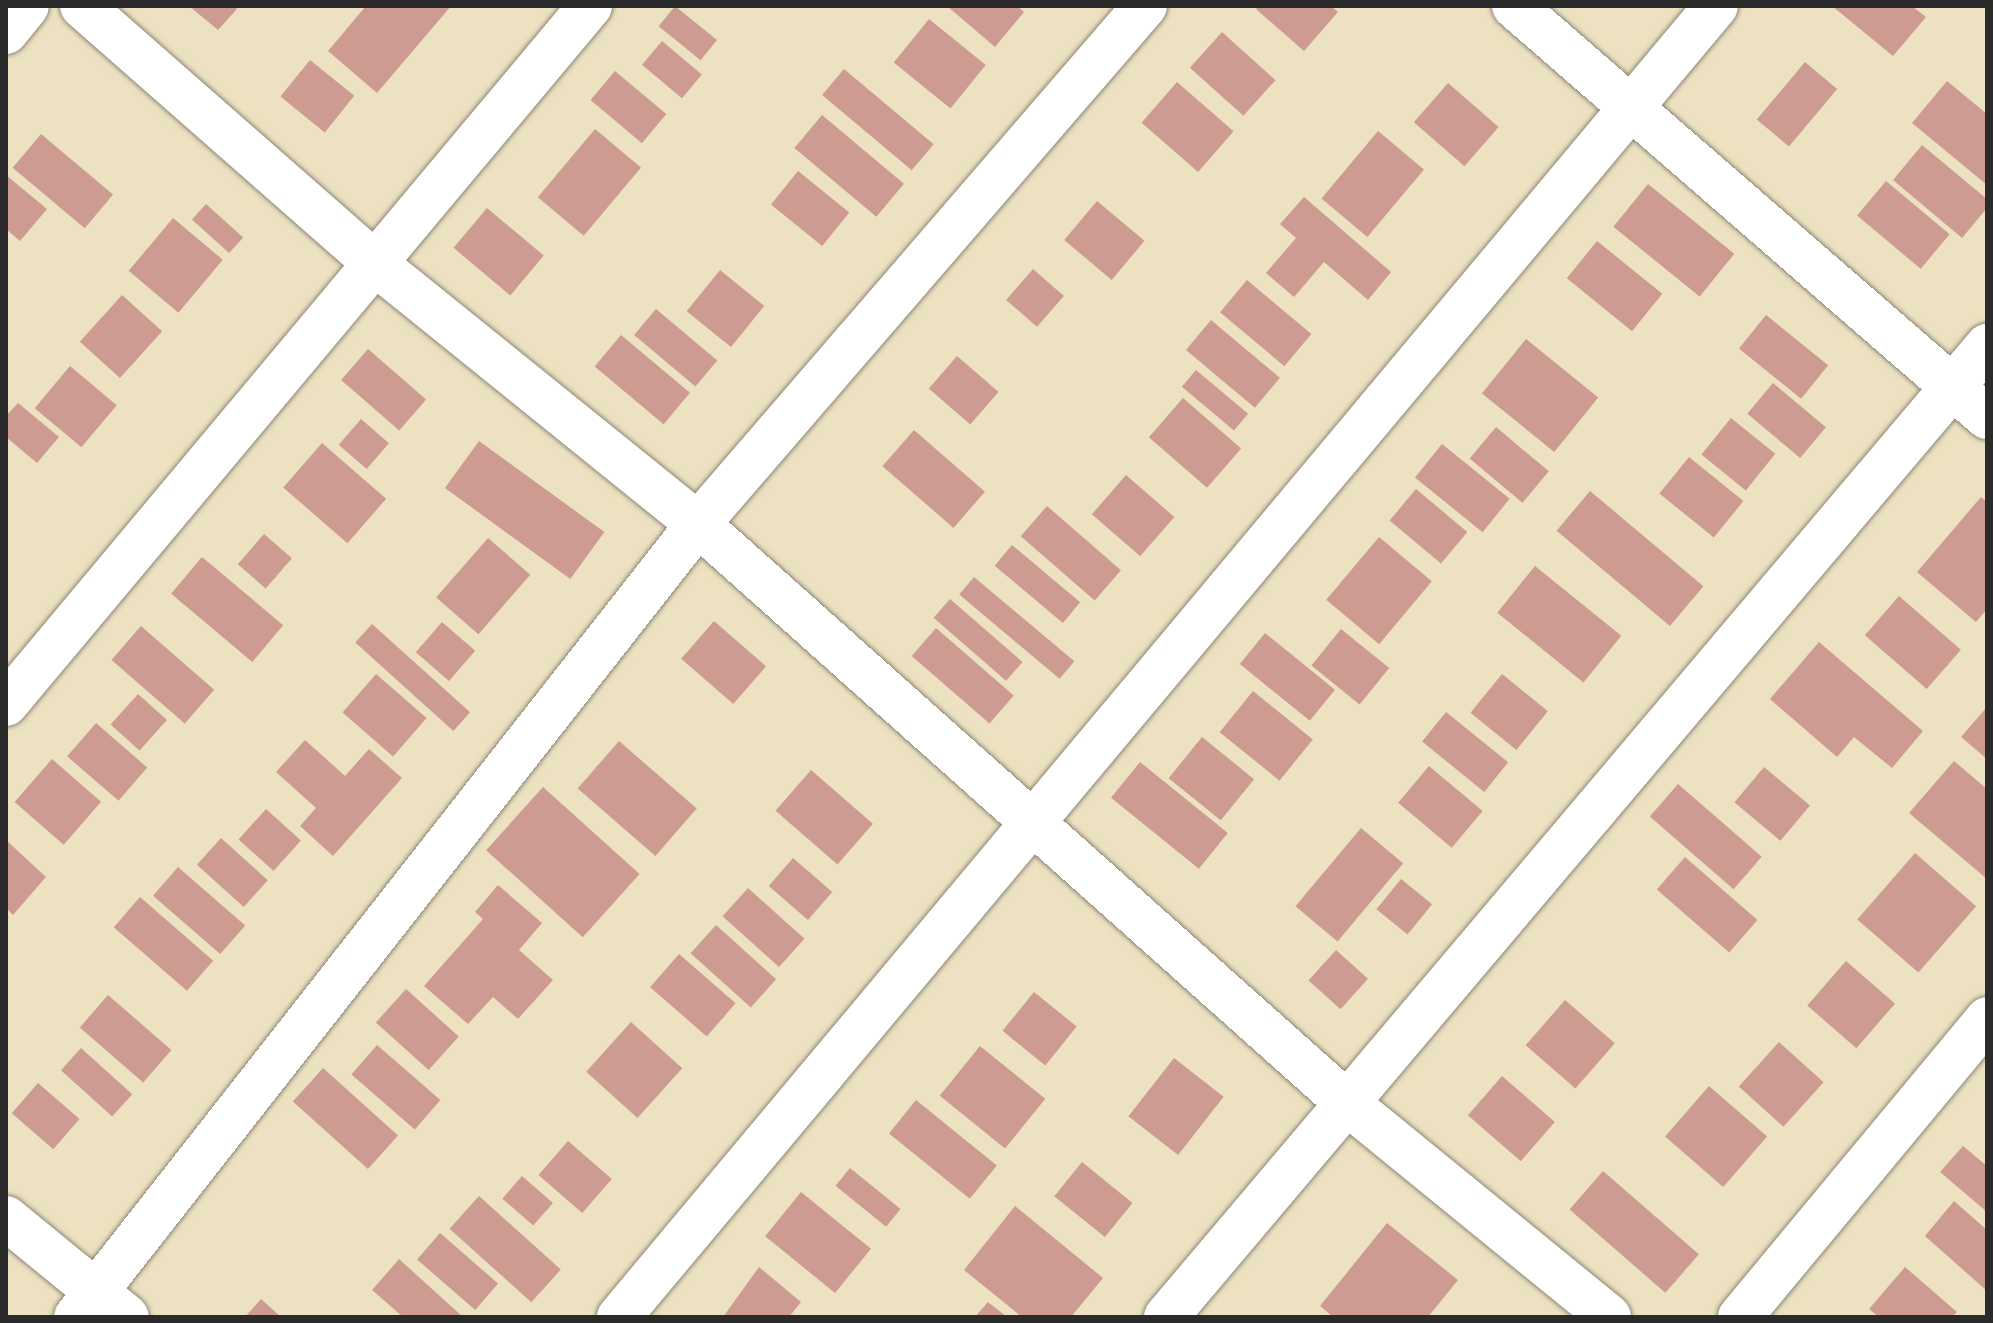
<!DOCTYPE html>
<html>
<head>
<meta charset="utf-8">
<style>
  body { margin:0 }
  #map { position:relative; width:1993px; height:1323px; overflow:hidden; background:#ece1c0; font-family:Itim,sans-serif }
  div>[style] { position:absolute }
  .building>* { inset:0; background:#ce9b92; transform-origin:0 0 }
  .roads { filter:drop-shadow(0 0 2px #8c8676) drop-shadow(0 0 2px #8c8676) }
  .street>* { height:44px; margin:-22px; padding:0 22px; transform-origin:22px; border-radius:22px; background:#fff }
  span { translate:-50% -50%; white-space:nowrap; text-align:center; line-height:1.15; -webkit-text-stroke:7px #fbf7ec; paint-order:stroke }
  .frame { position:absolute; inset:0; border:8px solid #2b2b2b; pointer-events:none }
</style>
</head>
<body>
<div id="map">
  <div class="building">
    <i style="clip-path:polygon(189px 6px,233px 6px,237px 9px,218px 30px)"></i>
    <i style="clip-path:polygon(366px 6px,451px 6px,377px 93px,328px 51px)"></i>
    <i style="left:675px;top:6px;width:54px;height:26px;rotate:39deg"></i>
    <i style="clip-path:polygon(947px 6px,1017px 6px,1024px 12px,995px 47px)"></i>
    <i style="clip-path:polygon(1259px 6px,1331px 6px,1338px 12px,1304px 51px,1256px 9px)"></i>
    <i style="clip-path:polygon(1832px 6px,1912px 6px,1926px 17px,1893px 56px)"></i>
    <i style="left:929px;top:19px;width:73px;height:56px;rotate:39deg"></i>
    <i style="left:1222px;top:32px;width:72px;height:48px;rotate:42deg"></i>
    <i style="left:662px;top:41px;width:52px;height:31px;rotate:40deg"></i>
    <i style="left:310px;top:60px;width:57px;height:47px;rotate:39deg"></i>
    <i style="left:1805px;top:62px;width:42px;height:75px;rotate:40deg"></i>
    <i style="left:844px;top:69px;width:117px;height:34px;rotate:40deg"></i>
    <i style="left:615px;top:71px;width:67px;height:38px;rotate:40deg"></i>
    <i style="clip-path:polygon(1947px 81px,1987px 114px,1987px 185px,1912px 123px)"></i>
    <i style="left:1177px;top:82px;width:75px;height:54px;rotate:41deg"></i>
    <i style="left:1448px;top:83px;width:67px;height:52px;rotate:41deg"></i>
    <i style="left:822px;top:115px;width:107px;height:43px;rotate:40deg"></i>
    <i style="left:595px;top:129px;width:60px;height:89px;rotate:40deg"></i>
    <i style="left:1378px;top:131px;width:60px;height:88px;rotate:40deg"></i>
    <i style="left:41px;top:134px;width:94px;height:44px;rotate:40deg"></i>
    <i style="clip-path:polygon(1922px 145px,1987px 199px,1987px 208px,1962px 238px,1893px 180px)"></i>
    <i style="left:798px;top:171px;width:66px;height:43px;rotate:39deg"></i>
    <i style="clip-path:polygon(6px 175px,47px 209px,20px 241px,6px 229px)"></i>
    <i style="left:1886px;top:181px;width:83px;height:45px;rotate:40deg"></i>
    <i style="left:1648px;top:184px;width:111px;height:55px;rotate:39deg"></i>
    <i style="clip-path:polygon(1304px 197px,1391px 272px,1368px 300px,1324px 262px,1294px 297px,1266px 273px,1296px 238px,1280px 224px)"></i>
    <i style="left:1097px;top:201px;width:62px;height:51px;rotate:40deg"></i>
    <i style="left:206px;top:204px;width:50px;height:21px;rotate:42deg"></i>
    <i style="left:487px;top:208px;width:74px;height:52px;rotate:40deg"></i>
    <i style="left:173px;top:218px;width:65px;height:69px;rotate:40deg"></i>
    <i style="left:1597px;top:241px;width:84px;height:48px;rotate:39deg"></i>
    <i style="left:1033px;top:269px;width:41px;height:41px;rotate:41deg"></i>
    <i style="left:720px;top:270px;width:57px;height:53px;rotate:39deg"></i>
    <i style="left:1247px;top:280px;width:84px;height:42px;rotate:40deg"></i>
    <i style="left:122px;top:295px;width:54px;height:63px;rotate:42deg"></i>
    <i style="left:656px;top:309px;width:80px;height:34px;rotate:40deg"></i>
    <i style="left:1766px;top:315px;width:80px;height:43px;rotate:39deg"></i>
    <i style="left:1211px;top:320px;width:90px;height:39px;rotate:40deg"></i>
    <i style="left:621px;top:335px;width:90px;height:41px;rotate:40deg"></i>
    <i style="left:1526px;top:339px;width:93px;height:70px;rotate:39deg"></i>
    <i style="left:368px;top:349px;width:77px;height:41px;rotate:41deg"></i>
    <i style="left:957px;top:356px;width:55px;height:43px;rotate:41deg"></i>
    <i style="left:70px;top:366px;width:61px;height:55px;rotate:40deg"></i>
    <i style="left:1196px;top:370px;width:68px;height:22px;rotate:40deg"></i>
    <i style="left:1773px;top:383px;width:69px;height:40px;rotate:40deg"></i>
    <i style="left:1183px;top:398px;width:77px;height:52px;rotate:41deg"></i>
    <i style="clip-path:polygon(18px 403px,59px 437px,37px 463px,6px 437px,6px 416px)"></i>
    <i style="left:1731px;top:418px;width:57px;height:47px;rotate:39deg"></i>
    <i style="left:361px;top:419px;width:37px;height:34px;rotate:41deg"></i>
    <i style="left:1496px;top:427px;width:69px;height:41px;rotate:40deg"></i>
    <i style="left:914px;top:430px;width:94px;height:48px;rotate:41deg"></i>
    <i style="left:479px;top:441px;width:155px;height:58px;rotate:36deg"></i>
    <i style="left:322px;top:443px;width:85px;height:59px;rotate:41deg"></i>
    <i style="left:1442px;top:444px;width:87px;height:43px;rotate:39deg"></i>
    <i style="left:1689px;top:457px;width:70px;height:47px;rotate:39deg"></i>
    <i style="left:1126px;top:475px;width:64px;height:52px;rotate:41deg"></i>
    <i style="left:1416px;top:489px;width:67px;height:41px;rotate:40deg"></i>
    <i style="left:1590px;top:491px;width:148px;height:52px;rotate:40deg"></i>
    <i style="clip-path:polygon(1981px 497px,1987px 502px,1987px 609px,1976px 622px,1917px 572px)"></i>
    <i style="left:1047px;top:506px;width:98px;height:40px;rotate:41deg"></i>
    <i style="left:264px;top:534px;width:37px;height:40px;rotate:41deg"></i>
    <i style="left:1379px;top:537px;width:69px;height:82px;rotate:40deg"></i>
    <i style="left:488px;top:538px;width:56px;height:79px;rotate:41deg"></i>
    <i style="left:1012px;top:545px;width:89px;height:27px;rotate:40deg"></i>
    <i style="left:202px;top:557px;width:106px;height:48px;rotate:40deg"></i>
    <i style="left:1535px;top:566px;width:111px;height:60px;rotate:39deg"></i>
    <i style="left:974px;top:577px;width:131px;height:23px;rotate:40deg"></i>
    <i style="left:1899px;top:596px;width:82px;height:52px;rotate:41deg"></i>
    <i style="left:950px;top:599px;width:96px;height:25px;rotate:41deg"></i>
    <i style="left:714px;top:621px;width:69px;height:50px;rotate:41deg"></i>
    <i style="left:442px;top:622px;width:44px;height:40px;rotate:41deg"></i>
    <i style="left:372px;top:624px;width:132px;height:25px;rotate:42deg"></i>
    <i style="left:141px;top:626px;width:97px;height:45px;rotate:41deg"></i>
    <i style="left:936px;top:628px;width:103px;height:37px;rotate:41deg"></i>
    <i style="left:1341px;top:629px;width:62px;height:47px;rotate:39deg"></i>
    <i style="left:1265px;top:633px;width:90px;height:40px;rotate:39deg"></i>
    <i style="clip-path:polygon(1819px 642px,1923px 731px,1892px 768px,1854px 737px,1837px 757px,1770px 699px)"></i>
    <i style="left:376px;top:674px;width:67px;height:51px;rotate:41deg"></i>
    <i style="left:1502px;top:674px;width:59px;height:50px;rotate:39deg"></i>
    <i style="left:1253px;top:691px;width:77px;height:53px;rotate:39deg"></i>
    <i style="left:138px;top:694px;width:39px;height:41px;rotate:42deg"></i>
    <i style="clip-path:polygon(1987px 707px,1987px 759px,1961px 737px)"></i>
    <i style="left:1446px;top:712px;width:80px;height:38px;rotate:39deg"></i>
    <i style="left:96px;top:723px;width:68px;height:44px;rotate:41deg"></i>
    <i style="left:1202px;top:737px;width:67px;height:53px;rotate:39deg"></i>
    <i style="clip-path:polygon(305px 740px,345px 776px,369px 749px,402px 778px,333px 856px,300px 826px,316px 808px,276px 772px)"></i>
    <i style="left:619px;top:741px;width:103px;height:63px;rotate:41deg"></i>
    <i style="left:52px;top:759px;width:65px;height:57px;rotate:41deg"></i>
    <i style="clip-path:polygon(1954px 761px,1987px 789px,1987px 879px,1909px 813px)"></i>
    <i style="left:1140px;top:762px;width:113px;height:46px;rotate:39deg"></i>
    <i style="left:1429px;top:766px;width:70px;height:48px;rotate:40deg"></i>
    <i style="left:1764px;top:767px;width:60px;height:46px;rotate:40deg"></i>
    <i style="left:811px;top:770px;width:82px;height:54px;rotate:41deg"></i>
    <i style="left:1678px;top:784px;width:111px;height:43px;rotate:41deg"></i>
    <i style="left:543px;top:787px;width:130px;height:85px;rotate:42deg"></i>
    <i style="left:266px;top:809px;width:47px;height:41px;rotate:42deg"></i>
    <i style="left:1361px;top:828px;width:55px;height:102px;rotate:40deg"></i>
    <i style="left:221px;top:838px;width:63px;height:36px;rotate:42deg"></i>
    <i style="clip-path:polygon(6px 840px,46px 877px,13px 915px,6px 908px)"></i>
    <i style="left:1915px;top:853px;width:81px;height:88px;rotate:41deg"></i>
    <i style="left:1685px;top:857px;width:96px;height:43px;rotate:41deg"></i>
    <i style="left:793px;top:858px;width:52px;height:37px;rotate:41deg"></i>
    <i style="left:178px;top:867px;width:89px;height:38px;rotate:41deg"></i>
    <i style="left:1401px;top:879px;width:40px;height:39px;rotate:39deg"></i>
    <i style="clip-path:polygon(498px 885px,542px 923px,519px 950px,553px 980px,518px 1019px,493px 997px,468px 1024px,424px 986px,483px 919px,475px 912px)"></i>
    <i style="left:748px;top:888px;width:76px;height:38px;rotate:42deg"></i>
    <i style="left:140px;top:897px;width:97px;height:40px;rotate:41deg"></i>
    <i style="left:716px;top:925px;width:81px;height:38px;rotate:42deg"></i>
    <i style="left:1336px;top:950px;width:43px;height:41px;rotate:42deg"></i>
    <i style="left:679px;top:954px;width:75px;height:44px;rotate:41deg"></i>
    <i style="left:1846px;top:961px;width:65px;height:59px;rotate:41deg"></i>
    <i style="left:406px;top:989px;width:71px;height:45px;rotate:42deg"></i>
    <i style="left:1034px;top:992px;width:55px;height:50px;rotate:39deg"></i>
    <i style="left:108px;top:995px;width:84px;height:43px;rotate:41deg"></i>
    <i style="left:1565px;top:1000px;width:66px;height:60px;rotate:41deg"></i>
    <i style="left:631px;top:1022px;width:69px;height:67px;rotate:42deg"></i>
    <i style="left:1779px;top:1042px;width:60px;height:60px;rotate:42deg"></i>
    <i style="left:377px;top:1045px;width:84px;height:39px;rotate:41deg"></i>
    <i style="left:980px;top:1046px;width:84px;height:64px;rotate:39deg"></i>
    <i style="left:81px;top:1048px;width:69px;height:30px;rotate:42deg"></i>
    <i style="left:1174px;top:1058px;width:63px;height:74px;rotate:38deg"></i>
    <i style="left:323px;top:1068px;width:101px;height:45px;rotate:42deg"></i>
    <i style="left:1502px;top:1076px;width:70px;height:52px;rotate:41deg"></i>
    <i style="left:38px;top:1083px;width:55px;height:40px;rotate:41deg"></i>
    <i style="left:1709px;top:1086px;width:77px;height:67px;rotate:41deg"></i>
    <i style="left:916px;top:1100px;width:104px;height:43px;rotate:39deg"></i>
    <i style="left:568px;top:1141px;width:58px;height:45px;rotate:41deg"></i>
    <i style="clip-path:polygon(1963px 1146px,1987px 1166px,1987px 1212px,1940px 1172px)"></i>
    <i style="left:1082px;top:1162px;width:65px;height:44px;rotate:39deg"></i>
    <i style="left:850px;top:1168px;width:65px;height:23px;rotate:39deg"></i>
    <i style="left:1603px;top:1171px;width:127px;height:51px;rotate:41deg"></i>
    <i style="left:522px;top:1176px;width:41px;height:30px;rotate:41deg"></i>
    <i style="left:801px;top:1192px;width:90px;height:57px;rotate:39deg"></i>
    <i style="left:479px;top:1196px;width:110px;height:44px;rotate:42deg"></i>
    <i style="clip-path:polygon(1954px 1201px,1987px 1230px,1987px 1291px,1925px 1236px)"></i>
    <i style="clip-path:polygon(1015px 1206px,1103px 1278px,1071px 1317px,1022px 1317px,964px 1270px)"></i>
    <i style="clip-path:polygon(1387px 1223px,1458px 1280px,1428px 1317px,1333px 1317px,1320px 1306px)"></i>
    <i style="left:440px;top:1233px;width:77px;height:35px;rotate:41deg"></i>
    <i style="clip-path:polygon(399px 1259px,463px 1317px,403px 1317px,372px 1290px)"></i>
    <i style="clip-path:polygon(759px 1267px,801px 1302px,789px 1317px,723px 1317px)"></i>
    <i style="clip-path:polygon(1905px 1267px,1957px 1312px,1952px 1317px,1879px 1317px,1869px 1309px)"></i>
    <i style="clip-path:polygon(261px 1299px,281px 1317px,245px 1317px)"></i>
    <i style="clip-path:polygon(988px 1302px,1007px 1317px,975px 1317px)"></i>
  </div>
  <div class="roads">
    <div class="street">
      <i style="left:82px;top:6px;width:393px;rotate:41.3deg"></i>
      <i style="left:377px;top:265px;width:412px;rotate:38.9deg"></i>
      <i style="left:698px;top:524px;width:870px;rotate:41.74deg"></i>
      <i style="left:1347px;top:1103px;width:338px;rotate:39.2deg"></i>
      <i style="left:1514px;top:6px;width:627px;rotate:40.99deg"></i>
      <i style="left:6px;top:32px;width:33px;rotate:-51deg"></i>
      <i style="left:6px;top:704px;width:910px;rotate:-50.08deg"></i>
      <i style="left:6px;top:1218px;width:156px;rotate:39.3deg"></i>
      <i style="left:76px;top:1317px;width:1008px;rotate:-51.89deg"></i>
      <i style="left:698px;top:524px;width:684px;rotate:-49.21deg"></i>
      <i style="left:619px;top:1317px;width:1709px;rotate:-50.08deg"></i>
      <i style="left:1166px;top:1317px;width:1272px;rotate:-49.78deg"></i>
      <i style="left:1740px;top:1317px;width:387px;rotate:-50.3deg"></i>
    </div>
  </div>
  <div class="frame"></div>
</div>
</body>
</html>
